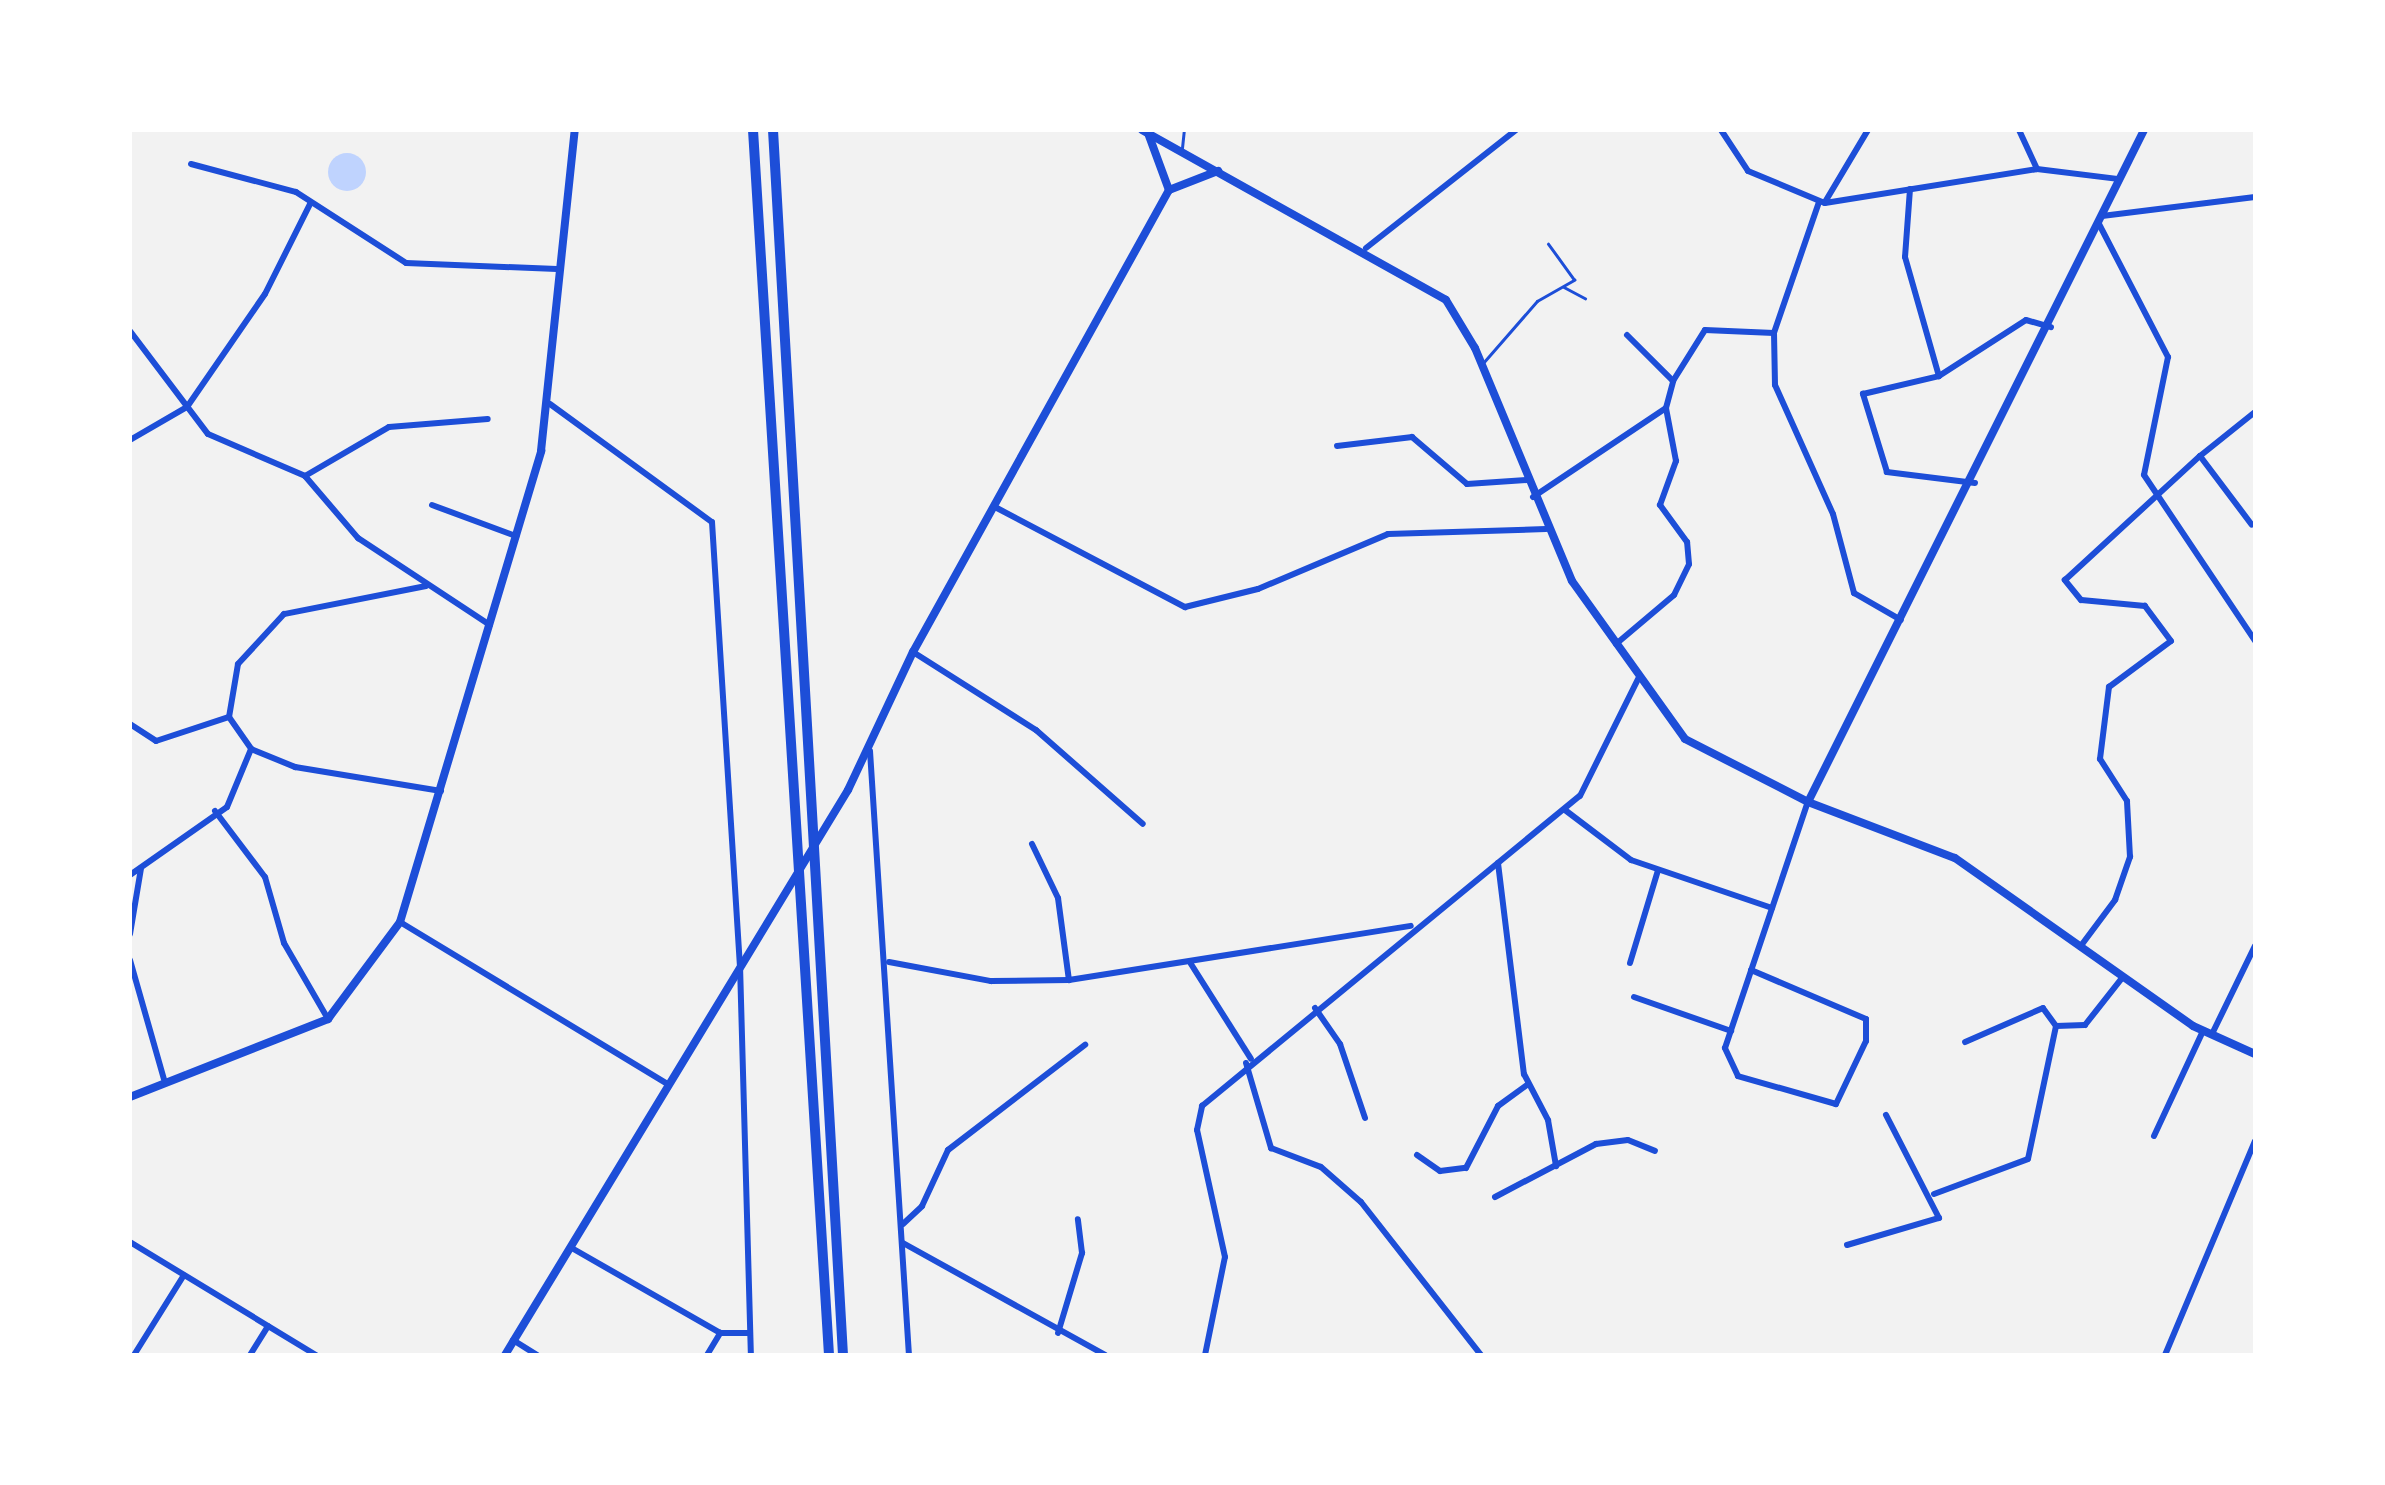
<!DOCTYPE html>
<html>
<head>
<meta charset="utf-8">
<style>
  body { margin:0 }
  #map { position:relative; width:2385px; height:1485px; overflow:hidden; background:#f2f2f2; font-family:"Public Sans",sans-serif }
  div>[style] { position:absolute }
  .water>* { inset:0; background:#bfd3fe }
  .round { border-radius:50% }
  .service>* { height:2.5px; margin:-1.25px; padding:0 1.25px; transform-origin:1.25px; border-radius:1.25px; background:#1d4ed8 }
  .minor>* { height:6px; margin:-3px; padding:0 3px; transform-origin:3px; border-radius:3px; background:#1d4ed8 }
  .tertiary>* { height:8px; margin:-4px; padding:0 4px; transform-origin:4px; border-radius:4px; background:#1d4ed8 }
  .secondary>* { height:8px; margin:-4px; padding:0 4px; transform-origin:4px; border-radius:4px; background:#1d4ed8 }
  .trunk>* { height:10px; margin:-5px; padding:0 5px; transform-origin:5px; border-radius:5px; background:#1d4ed8 }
  span { translate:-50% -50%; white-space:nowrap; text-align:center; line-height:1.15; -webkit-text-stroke:10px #fff; paint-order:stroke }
  .frame { position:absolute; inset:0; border:132px solid #fff; pointer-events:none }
</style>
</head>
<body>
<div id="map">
  <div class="water">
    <i class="round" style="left:328px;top:153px;width:38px;height:38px"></i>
  </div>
  <div class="service">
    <i style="left:1182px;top:148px;width:18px;rotate:-84deg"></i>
    <i style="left:1564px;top:287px;width:24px;rotate:28deg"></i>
    <i style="left:1483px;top:363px;width:82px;rotate:-48.9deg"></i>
    <i style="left:1537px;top:301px;width:43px;rotate:-29.6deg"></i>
    <i style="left:1574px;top:280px;width:44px;rotate:-125.8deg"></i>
  </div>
  <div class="minor">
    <i style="left:1721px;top:130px;width:49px;rotate:56.6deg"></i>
    <i style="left:1748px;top:171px;width:83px;rotate:22.6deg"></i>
    <i style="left:1825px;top:203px;width:215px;rotate:-9.1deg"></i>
    <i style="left:2037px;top:169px;width:83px;rotate:7deg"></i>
    <i style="left:2019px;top:130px;width:43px;rotate:65.2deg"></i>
    <i style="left:191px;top:164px;width:109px;rotate:14.9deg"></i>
    <i style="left:296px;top:192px;width:131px;rotate:32.8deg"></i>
    <i style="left:406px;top:263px;width:151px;rotate:2.3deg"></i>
    <i style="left:1910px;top:189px;width:68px;rotate:94.2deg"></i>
    <i style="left:1905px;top:257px;width:124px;rotate:74.1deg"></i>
    <i style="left:1819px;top:202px;width:139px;rotate:109deg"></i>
    <i style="left:1774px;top:333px;width:52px;rotate:88.9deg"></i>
    <i style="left:1775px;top:385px;width:141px;rotate:65.8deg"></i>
    <i style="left:1833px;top:514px;width:82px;rotate:75.1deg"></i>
    <i style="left:1854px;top:593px;width:54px;rotate:29.9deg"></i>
    <i style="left:1825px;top:202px;width:84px;rotate:-59.2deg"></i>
    <i style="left:2102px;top:216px;width:154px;rotate:-7.1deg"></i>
    <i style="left:2099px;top:224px;width:150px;rotate:62.6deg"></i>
    <i style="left:2168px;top:357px;width:120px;rotate:101.5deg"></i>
    <i style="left:2144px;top:475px;width:200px;rotate:56.2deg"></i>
    <i style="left:1366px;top:248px;width:191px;rotate:-38.2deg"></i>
    <i style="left:130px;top:331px;width:129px;rotate:52.9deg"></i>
    <i style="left:208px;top:434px;width:106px;rotate:23.4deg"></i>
    <i style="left:305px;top:476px;width:82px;rotate:49.5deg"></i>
    <i style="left:358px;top:538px;width:158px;rotate:33.4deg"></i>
    <i style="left:1627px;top:335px;width:65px;rotate:45deg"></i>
    <i style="left:550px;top:404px;width:200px;rotate:36.1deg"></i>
    <i style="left:712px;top:522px;width:444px;rotate:86.4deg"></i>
    <i style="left:740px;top:965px;width:390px;rotate:88.4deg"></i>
    <i style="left:130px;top:440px;width:66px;rotate:-30.1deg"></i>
    <i style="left:187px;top:407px;width:137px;rotate:-55.4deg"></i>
    <i style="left:265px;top:294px;width:101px;rotate:-63.4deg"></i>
    <i style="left:1337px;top:446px;width:76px;rotate:-6.8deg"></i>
    <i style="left:1412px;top:437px;width:72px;rotate:40.5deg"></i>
    <i style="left:1467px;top:484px;width:60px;rotate:-3.8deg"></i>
    <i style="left:2200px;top:456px;width:70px;rotate:-38.7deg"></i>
    <i style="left:305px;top:476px;width:97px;rotate:-30.3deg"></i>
    <i style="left:389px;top:427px;width:99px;rotate:-4.6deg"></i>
    <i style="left:1975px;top:483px;width:89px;rotate:-172.9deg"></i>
    <i style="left:1887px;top:472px;width:82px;rotate:-107.1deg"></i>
    <i style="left:1863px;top:394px;width:78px;rotate:-13.3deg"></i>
    <i style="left:1939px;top:376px;width:103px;rotate:-32.8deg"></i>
    <i style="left:2026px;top:320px;width:26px;rotate:16deg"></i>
    <i style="left:1533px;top:497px;width:160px;rotate:-33.8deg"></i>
    <i style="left:432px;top:505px;width:90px;rotate:20.3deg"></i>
    <i style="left:995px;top:507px;width:215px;rotate:27.8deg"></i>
    <i style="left:1185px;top:607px;width:75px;rotate:-13.9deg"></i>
    <i style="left:1258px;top:589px;width:141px;rotate:-22.9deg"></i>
    <i style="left:1388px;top:534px;width:158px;rotate:-1.8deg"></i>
    <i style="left:426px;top:586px;width:145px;rotate:168.8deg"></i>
    <i style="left:284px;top:614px;width:68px;rotate:132.6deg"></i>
    <i style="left:238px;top:664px;width:54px;rotate:99.6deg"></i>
    <i style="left:229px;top:717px;width:39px;rotate:55deg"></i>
    <i style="left:251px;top:749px;width:48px;rotate:22.2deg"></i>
    <i style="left:295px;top:767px;width:148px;rotate:9.3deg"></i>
    <i style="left:1616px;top:644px;width:76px;rotate:-40.2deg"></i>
    <i style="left:1674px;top:595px;width:34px;rotate:-64deg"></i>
    <i style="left:1689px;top:564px;width:22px;rotate:-95deg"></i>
    <i style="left:1687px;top:542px;width:46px;rotate:-126.1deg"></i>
    <i style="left:1660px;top:505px;width:47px;rotate:-70deg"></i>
    <i style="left:1676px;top:461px;width:54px;rotate:-100.7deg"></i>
    <i style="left:1666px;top:408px;width:28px;rotate:-75deg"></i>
    <i style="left:1673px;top:381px;width:60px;rotate:-57.9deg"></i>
    <i style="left:1705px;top:330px;width:69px;rotate:2.5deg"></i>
    <i style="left:913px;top:652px;width:146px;rotate:32.4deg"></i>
    <i style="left:1036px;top:730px;width:142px;rotate:41.3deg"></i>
    <i style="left:130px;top:724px;width:31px;rotate:33deg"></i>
    <i style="left:156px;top:741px;width:77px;rotate:-18.2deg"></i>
    <i style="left:870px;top:751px;width:605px;rotate:86.31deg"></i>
    <i style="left:1565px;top:810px;width:83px;rotate:37.1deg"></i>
    <i style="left:1631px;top:860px;width:149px;rotate:18.8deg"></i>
    <i style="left:215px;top:811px;width:83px;rotate:52.9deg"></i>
    <i style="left:265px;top:877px;width:69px;rotate:73.9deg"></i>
    <i style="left:284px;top:943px;width:88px;rotate:59.9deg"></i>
    <i style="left:1032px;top:844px;width:60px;rotate:64.3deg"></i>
    <i style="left:1058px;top:898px;width:83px;rotate:82.4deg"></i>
    <i style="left:1498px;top:863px;width:213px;rotate:83deg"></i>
    <i style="left:1524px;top:1074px;width:52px;rotate:62.4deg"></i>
    <i style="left:1548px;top:1120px;width:47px;rotate:80.1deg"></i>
    <i style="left:130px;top:875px;width:118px;rotate:-35deg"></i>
    <i style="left:227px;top:807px;width:63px;rotate:-67.5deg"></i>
    <i style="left:400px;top:922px;width:313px;rotate:31.2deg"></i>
    <i style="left:130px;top:934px;width:67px;rotate:-80.5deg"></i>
    <i style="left:2080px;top:947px;width:59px;rotate:-53.3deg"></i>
    <i style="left:2115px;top:900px;width:46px;rotate:-70.8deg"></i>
    <i style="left:2130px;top:857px;width:56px;rotate:-93.1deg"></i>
    <i style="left:2127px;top:801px;width:50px;rotate:-122.7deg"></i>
    <i style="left:2100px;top:759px;width:73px;rotate:-82.9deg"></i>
    <i style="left:2109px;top:687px;width:77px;rotate:-36.6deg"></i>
    <i style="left:2171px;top:641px;width:44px;rotate:-126.6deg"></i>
    <i style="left:2145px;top:606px;width:64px;rotate:-174.6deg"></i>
    <i style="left:2081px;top:600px;width:26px;rotate:-129deg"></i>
    <i style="left:2065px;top:580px;width:183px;rotate:-42.6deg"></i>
    <i style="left:2200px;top:456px;width:86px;rotate:53deg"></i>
    <i style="left:130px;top:960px;width:124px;rotate:74.1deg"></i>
    <i style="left:889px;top:962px;width:104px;rotate:10.6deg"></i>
    <i style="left:991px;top:981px;width:78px;rotate:-0.7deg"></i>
    <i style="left:1069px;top:980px;width:346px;rotate:-9deg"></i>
    <i style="left:1630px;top:963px;width:97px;rotate:-73.2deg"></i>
    <i style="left:1191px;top:964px;width:112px;rotate:57.7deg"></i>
    <i style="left:1751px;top:970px;width:125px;rotate:23.1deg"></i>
    <i style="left:1866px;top:1019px;width:22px;rotate:90deg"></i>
    <i style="left:1866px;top:1041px;width:70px;rotate:115.5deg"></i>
    <i style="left:1836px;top:1104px;width:102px;rotate:-164.1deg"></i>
    <i style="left:1738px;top:1076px;width:31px;rotate:-115deg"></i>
    <i style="left:1725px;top:1048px;width:260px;rotate:-71.4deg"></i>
    <i style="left:1634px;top:997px;width:103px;rotate:19.3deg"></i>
    <i style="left:1315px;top:1008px;width:44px;rotate:55.2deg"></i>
    <i style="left:1340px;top:1044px;width:78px;rotate:71.3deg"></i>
    <i style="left:2056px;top:1026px;width:29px;rotate:-2deg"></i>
    <i style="left:2085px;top:1025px;width:60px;rotate:-51.8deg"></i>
    <i style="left:2212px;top:1034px;width:98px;rotate:-64deg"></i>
    <i style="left:1246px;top:1063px;width:89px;rotate:73.6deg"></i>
    <i style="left:1271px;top:1148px;width:53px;rotate:20.8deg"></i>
    <i style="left:1321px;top:1167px;width:53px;rotate:41.2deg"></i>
    <i style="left:1361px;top:1202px;width:194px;rotate:51.9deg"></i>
    <i style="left:2154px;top:1136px;width:116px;rotate:-65deg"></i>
    <i style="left:1417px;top:1155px;width:28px;rotate:35deg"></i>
    <i style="left:1440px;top:1171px;width:26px;rotate:-7deg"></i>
    <i style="left:1466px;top:1168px;width:70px;rotate:-62.7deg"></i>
    <i style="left:1498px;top:1106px;width:36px;rotate:-36deg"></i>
    <i style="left:1934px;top:1194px;width:100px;rotate:-20.4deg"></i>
    <i style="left:2028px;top:1159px;width:136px;rotate:-78.1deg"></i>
    <i style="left:2056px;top:1026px;width:22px;rotate:-126deg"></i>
    <i style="left:2043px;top:1008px;width:85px;rotate:156.4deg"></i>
    <i style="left:1495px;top:1197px;width:114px;rotate:-27.7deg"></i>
    <i style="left:1596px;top:1144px;width:32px;rotate:-7deg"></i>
    <i style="left:1628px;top:1140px;width:29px;rotate:22deg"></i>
    <i style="left:903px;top:1224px;width:26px;rotate:-43deg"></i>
    <i style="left:922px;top:1206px;width:62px;rotate:-65.1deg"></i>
    <i style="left:948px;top:1150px;width:173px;rotate:-37.5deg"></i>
    <i style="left:130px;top:1242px;width:218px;rotate:31.3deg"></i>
    <i style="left:903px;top:1243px;width:231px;rotate:29deg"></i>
    <i style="left:1847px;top:1245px;width:96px;rotate:-16.4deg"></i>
    <i style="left:1939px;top:1218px;width:116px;rotate:-117.2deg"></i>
    <i style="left:570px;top:1247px;width:173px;rotate:29.8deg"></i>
    <i style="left:720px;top:1333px;width:30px"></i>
    <i style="left:1058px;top:1333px;width:84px;rotate:-73.3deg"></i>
    <i style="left:1082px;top:1253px;width:34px;rotate:-97deg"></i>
    <i style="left:513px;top:1340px;width:28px;rotate:32deg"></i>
    <i style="left:134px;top:1355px;width:94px;rotate:-58deg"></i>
    <i style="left:250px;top:1355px;width:34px;rotate:-58deg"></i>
    <i style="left:707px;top:1355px;width:26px;rotate:-59deg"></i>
    <i style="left:1205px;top:1355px;width:100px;rotate:-78.5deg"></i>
    <i style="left:1225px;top:1257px;width:130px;rotate:-102.4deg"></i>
    <i style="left:1197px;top:1130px;width:25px;rotate:-78deg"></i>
    <i style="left:1202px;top:1106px;width:489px;rotate:-39.4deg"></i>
    <i style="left:1580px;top:796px;width:131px;rotate:-63.6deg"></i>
    <i style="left:2165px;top:1355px;width:232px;rotate:-67.2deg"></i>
  </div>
  <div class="tertiary">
    <i style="left:1148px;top:133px;width:61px;rotate:69.8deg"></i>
    <i style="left:1808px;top:802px;width:751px;rotate:-63.43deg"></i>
    <i style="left:505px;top:1355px;width:661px;rotate:-58.74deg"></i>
    <i style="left:848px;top:790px;width:153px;rotate:-64.8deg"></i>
    <i style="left:913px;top:652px;width:528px;rotate:-61.01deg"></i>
    <i style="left:1169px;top:190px;width:53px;rotate:-21.2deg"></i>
  </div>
  <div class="secondary">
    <i style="left:1142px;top:130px;width:348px;rotate:29.2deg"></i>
    <i style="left:1446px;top:300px;width:56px;rotate:58.9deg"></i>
    <i style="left:1475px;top:348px;width:252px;rotate:67.4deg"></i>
    <i style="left:1572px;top:581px;width:194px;rotate:54.4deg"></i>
    <i style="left:1685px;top:739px;width:138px;rotate:27.1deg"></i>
    <i style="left:1808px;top:802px;width:157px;rotate:20.9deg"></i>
    <i style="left:1955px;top:858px;width:291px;rotate:35.2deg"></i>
    <i style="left:2193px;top:1026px;width:68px;rotate:24.3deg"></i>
    <i style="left:130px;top:1097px;width:213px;rotate:-21.5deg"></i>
    <i style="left:328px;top:1019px;width:121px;rotate:-53.4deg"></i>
    <i style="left:400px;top:922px;width:492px;rotate:-73.3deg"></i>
    <i style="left:541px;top:451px;width:323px;rotate:-84deg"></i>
  </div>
  <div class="trunk">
    <i style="left:753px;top:130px;width:1227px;rotate:86.45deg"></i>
    <i style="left:773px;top:130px;width:1227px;rotate:86.73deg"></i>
  </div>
  <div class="frame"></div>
</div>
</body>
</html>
